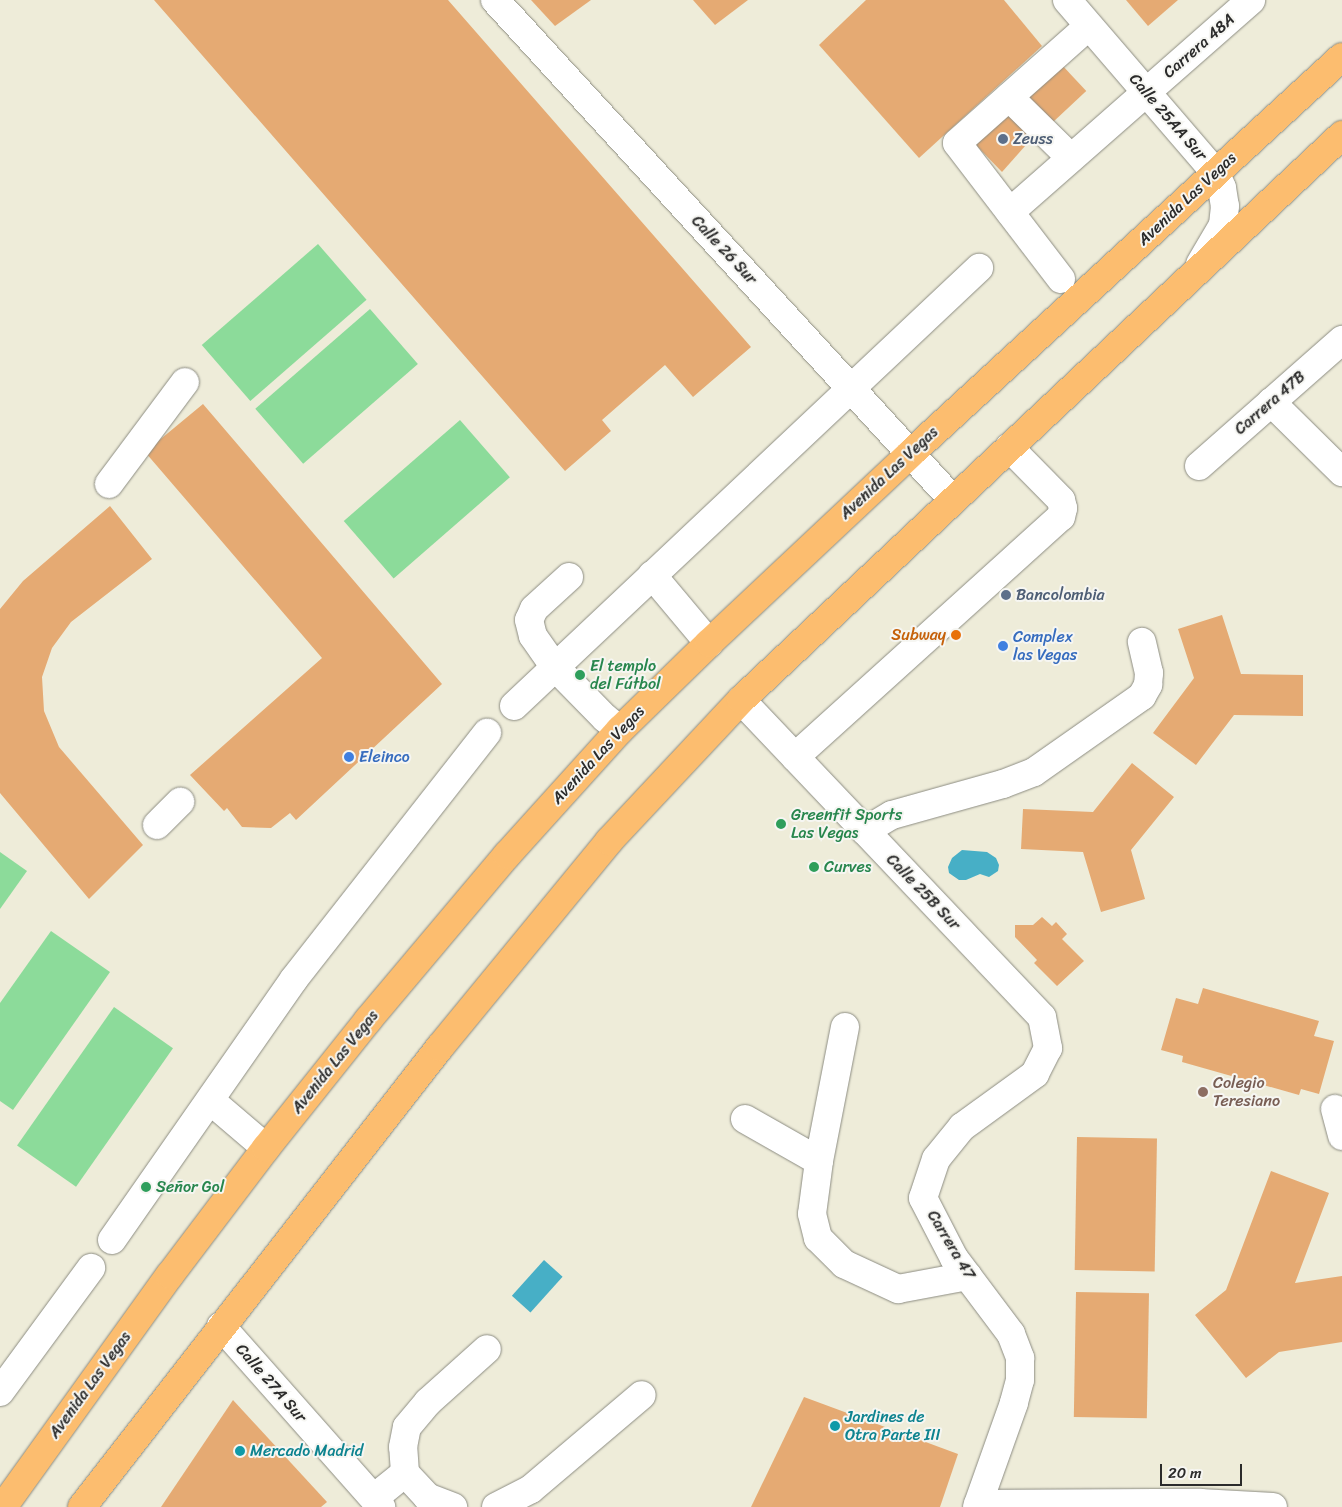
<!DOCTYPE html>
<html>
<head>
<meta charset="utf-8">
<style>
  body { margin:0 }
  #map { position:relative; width:1342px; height:1507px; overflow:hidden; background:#eeecd9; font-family:Sriracha,sans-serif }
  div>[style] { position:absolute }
  .green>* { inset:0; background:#8cdb9a; transform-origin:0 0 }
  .water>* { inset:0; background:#47afc6; transform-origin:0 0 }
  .building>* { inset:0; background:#e5aa73; transform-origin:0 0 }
  .roads { filter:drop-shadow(0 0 1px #8c8c82) drop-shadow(0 0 1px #8c8c82) }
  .minor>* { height:28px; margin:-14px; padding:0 14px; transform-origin:14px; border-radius:14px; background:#fff }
  .major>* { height:28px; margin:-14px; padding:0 14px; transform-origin:14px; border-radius:14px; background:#fcbd6f }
  .dots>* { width:14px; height:14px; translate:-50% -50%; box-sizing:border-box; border:2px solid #f6f6f2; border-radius:50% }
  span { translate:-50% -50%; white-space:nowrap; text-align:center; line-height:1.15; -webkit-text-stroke:4px #f6f6f2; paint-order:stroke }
  .street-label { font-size:16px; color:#2b2b2b }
  .service-label { font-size:16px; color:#4e5e75 }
  .left { translate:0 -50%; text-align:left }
  .food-label { font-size:16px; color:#c56008 }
  .right { translate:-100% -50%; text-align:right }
  .shop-label { font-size:16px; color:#366cbe }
  .leisure-label { font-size:16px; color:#27864d }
  .education-label { font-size:16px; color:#785e54 }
  .culture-label { font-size:16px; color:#0d838f }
  .scale { position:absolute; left:1160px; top:1464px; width:82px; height:22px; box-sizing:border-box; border:2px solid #2b2b2b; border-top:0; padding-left:6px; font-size:15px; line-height:18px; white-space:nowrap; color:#2b2b2b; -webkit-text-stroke:4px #f6f6f2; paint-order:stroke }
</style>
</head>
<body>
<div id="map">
  <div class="green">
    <i style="left:318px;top:244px;width:74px;height:154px;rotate:49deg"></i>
    <i style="left:370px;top:309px;width:73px;height:152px;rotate:49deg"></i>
    <i style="left:460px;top:420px;width:76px;height:154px;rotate:49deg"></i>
    <i style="clip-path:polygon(0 852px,27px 871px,0 909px)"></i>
    <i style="clip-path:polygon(51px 931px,110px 972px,13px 1110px,0 1101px,0 1003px)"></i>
    <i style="left:114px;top:1007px;width:72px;height:169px;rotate:35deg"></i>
  </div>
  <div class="water">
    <i style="clip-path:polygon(962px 850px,987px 852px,996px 858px,999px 865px,998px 871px,989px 877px,980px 874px,966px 880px,959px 880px,949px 873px,948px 867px,952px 858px)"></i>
    <i style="left:544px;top:1260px;width:25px;height:48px;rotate:42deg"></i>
  </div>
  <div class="building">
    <i style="clip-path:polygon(154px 0,448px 0,751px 347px,693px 397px,665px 365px,602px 420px,611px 431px,565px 471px)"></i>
    <i style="clip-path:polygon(531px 0,591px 0,555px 26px)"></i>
    <i style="clip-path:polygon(693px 0,748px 0,715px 25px)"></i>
    <i style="clip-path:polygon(866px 0,1004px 0,1042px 46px,919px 158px,819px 45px)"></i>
    <i style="clip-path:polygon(1126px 0,1178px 0,1148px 26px)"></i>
    <i style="left:1061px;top:64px;width:37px;height:49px;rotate:47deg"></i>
    <i style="clip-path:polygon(1010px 110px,1033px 137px,1002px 172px,973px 142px)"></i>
    <i style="clip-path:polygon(203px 404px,442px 684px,296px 820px,290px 813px,271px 828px,242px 827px,227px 808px,224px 811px,190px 775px,322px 658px,145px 452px)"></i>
    <i style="clip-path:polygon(110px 506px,152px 559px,71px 622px,52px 648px,42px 677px,44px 711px,59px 747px,143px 845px,89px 899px,0 793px,0 609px,23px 581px)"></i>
    <i style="clip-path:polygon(1222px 615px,1241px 674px,1303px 675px,1303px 716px,1234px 715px,1196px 765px,1153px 733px,1194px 678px,1178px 629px)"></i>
    <i style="clip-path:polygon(1132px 763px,1174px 797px,1131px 850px,1145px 899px,1101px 912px,1083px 852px,1021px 849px,1023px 809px,1093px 812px)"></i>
    <i style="clip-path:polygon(1042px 917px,1052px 926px,1056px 922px,1067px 934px,1062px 939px,1084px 961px,1057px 986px,1034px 963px,1037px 960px,1015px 937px,1015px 925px,1033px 925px)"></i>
    <i style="clip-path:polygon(1203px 988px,1319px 1021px,1314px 1036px,1334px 1041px,1319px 1094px,1301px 1089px,1299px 1095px,1182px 1062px,1183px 1056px,1161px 1050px,1176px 998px,1198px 1004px)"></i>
    <i style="left:1077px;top:1137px;width:80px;height:133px;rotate:1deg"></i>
    <i style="clip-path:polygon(1271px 1171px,1329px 1193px,1295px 1283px,1342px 1276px,1342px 1342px,1279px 1352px,1246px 1378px,1195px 1315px,1226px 1290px)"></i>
    <i style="left:1076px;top:1292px;width:73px;height:125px;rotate:1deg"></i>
    <i style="clip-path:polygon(804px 1397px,958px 1454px,940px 1507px,751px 1507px)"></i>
    <i style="clip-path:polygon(233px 1400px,327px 1502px,321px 1507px,161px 1507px)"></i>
  </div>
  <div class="roads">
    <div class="minor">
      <i style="left:495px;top:0;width:678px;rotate:47.51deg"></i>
      <i style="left:1067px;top:0;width:227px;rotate:49.3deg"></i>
      <i style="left:1215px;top:172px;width:17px;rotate:66deg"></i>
      <i style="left:1222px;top:188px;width:18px;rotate:81deg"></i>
      <i style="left:1225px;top:206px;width:19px;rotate:96deg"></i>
      <i style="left:1223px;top:225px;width:45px;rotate:120.5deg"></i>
      <i style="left:1009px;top:97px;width:87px;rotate:44.5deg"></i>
      <i style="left:1010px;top:212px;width:321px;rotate:-41.3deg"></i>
      <i style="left:1061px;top:279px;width:171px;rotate:-127.4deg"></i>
      <i style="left:957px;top:143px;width:176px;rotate:-41.6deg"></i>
      <i style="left:1271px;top:402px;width:100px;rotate:44.6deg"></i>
      <i style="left:1199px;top:466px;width:191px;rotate:-41.4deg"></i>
      <i style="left:109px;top:484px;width:127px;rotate:-53.3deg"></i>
      <i style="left:652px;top:575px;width:89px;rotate:50deg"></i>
      <i style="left:569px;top:577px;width:47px;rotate:137.6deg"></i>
      <i style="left:534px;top:609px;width:12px;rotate:114deg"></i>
      <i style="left:529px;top:620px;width:16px;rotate:76deg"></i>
      <i style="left:533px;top:636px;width:38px;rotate:55deg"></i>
      <i style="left:555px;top:667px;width:71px;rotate:45.6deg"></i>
      <i style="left:605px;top:718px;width:19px;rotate:39deg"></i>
      <i style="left:741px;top:700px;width:437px;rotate:46.5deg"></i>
      <i style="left:1042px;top:1017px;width:32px;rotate:79deg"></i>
      <i style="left:1048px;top:1048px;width:29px;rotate:117deg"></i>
      <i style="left:1035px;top:1074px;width:90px;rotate:144deg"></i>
      <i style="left:962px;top:1127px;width:41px;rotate:129.1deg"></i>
      <i style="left:936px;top:1159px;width:41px;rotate:108.4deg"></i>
      <i style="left:923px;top:1198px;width:68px;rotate:62.7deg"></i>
      <i style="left:954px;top:1258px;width:95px;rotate:53.1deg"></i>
      <i style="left:1011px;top:1334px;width:26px;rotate:69deg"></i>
      <i style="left:1020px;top:1358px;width:22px;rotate:90deg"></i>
      <i style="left:1020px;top:1380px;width:24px;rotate:105deg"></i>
      <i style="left:1014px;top:1403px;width:110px;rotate:109.6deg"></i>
      <i style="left:514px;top:706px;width:639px;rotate:-43.29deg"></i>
      <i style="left:795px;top:757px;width:358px;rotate:-42.1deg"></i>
      <i style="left:1061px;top:517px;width:9px;rotate:-77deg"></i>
      <i style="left:1063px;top:508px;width:8px;rotate:-104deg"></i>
      <i style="left:1061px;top:500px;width:74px;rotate:-134.5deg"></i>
      <i style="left:157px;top:825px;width:33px;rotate:-45deg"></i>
      <i style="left:865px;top:831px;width:31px;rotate:-31deg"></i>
      <i style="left:892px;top:815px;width:115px;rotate:-15.6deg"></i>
      <i style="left:1003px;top:784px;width:33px;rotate:-21deg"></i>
      <i style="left:1034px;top:772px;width:132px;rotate:-35.1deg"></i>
      <i style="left:1142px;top:696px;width:13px;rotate:-61deg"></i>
      <i style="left:1148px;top:685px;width:12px;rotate:-85deg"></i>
      <i style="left:1149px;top:673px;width:32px;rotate:-103deg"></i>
      <i style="left:845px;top:1027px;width:136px;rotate:101deg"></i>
      <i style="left:819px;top:1161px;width:53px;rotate:97.5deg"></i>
      <i style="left:812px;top:1214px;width:25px;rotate:76deg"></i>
      <i style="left:818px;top:1238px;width:37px;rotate:45deg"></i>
      <i style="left:844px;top:1264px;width:60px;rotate:24.8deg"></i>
      <i style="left:898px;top:1289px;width:71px;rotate:-10.5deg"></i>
      <i style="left:211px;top:1101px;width:72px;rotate:40.5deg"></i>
      <i style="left:1335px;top:1109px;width:28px;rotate:75deg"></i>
      <i style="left:745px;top:1119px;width:85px;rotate:29.6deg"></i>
      <i style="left:112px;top:1240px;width:318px;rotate:-55.1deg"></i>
      <i style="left:294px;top:979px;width:313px;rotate:-51.9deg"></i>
      <i style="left:221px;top:1326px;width:242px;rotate:48.5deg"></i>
      <i style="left:0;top:1392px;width:154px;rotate:-53.7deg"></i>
      <i style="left:405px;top:1473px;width:26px;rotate:-94deg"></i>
      <i style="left:403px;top:1447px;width:20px;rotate:-79deg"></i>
      <i style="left:407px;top:1427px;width:33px;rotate:-50deg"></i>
      <i style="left:428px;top:1402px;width:79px;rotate:-41.9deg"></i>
      <i style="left:374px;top:1498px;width:40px;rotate:-39deg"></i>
      <i style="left:405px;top:1473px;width:33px;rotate:47deg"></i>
      <i style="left:427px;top:1497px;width:28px;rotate:21deg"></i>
      <i style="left:978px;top:1504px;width:222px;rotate:-0.3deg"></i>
      <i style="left:1200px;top:1503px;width:73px;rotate:3.1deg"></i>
      <i style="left:496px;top:1507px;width:39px;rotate:-27deg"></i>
      <i style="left:531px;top:1489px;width:145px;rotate:-40.3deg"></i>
    </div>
    <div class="major">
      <i style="left:3px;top:1507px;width:286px;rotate:-54.3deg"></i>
      <i style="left:170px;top:1275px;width:159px;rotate:-52.9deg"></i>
      <i style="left:266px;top:1148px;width:164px;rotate:-51.4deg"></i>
      <i style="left:368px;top:1020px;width:216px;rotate:-49.9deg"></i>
      <i style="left:507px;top:855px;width:169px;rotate:-47.9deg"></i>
      <i style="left:620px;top:730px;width:124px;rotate:-44.3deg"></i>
      <i style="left:709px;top:643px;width:277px;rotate:-43.2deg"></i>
      <i style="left:911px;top:453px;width:585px;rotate:-42.58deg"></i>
      <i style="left:82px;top:1507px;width:583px;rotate:-52.11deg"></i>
      <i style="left:440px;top:1047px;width:266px;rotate:-50.6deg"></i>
      <i style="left:609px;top:841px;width:193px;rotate:-46.9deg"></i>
      <i style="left:741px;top:700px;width:825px;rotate:-43.23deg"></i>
    </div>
  </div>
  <div class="dots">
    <i style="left:1003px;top:139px;background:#5c6f8a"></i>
    <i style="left:1006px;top:595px;background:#5c6f8a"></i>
    <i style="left:956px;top:635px;background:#e8710a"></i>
    <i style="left:1003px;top:646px;background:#3f7fe0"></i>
    <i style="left:580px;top:675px;background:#2e9e5b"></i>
    <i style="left:349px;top:757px;background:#3f7fe0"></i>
    <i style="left:781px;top:824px;background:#2e9e5b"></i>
    <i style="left:814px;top:867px;background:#2e9e5b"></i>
    <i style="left:1203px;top:1092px;background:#8d6e63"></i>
    <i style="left:146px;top:1187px;background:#2e9e5b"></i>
    <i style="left:835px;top:1426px;background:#0f9aa8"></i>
    <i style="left:240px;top:1451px;background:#0f9aa8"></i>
  </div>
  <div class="street-label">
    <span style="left:1199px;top:46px;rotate:-41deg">Carrera 48A</span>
    <span style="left:1168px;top:117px;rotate:49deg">Calle 25AA Sur</span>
    <span style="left:1187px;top:199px;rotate:-43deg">Avenida Las Vegas</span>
    <span style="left:724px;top:250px;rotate:47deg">Calle 26 Sur</span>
    <span style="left:1270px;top:403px;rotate:-41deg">Carrera 47B</span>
    <span style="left:889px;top:473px;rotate:-43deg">Avenida Las Vegas</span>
    <span style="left:598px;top:755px;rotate:-47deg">Avenida Las Vegas</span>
    <span style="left:923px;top:892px;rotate:46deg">Calle 25B Sur</span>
    <span style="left:335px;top:1062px;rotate:-51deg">Avenida Las Vegas</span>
    <span style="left:951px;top:1245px;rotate:59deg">Carrera 47</span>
    <span style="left:271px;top:1383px;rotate:49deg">Calle 27A Sur</span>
    <span style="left:90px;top:1385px;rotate:-54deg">Avenida Las Vegas</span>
  </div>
  <div class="service-label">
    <span class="left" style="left:1013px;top:139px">Zeuss</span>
    <span class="left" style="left:1016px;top:595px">Bancolombia</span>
  </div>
  <div class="food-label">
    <span class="right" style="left:946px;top:635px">Subway</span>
  </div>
  <div class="shop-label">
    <span class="left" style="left:1013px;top:646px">Complex<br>las Vegas</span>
    <span class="left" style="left:359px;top:757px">Eleinco</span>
  </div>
  <div class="leisure-label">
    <span class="left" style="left:590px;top:675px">El templo<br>del Fútbol</span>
    <span class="left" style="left:791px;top:824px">Greenfit Sports<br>Las Vegas</span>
    <span class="left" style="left:824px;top:867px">Curves</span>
    <span class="left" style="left:156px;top:1187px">Señor Gol</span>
  </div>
  <div class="education-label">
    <span class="left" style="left:1213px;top:1092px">Colegio<br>Teresiano</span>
  </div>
  <div class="culture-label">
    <span class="left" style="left:845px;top:1426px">Jardines de<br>Otra Parte III</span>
    <span class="left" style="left:250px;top:1451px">Mercado Madrid</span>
  </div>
  <div class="scale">20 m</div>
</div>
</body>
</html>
